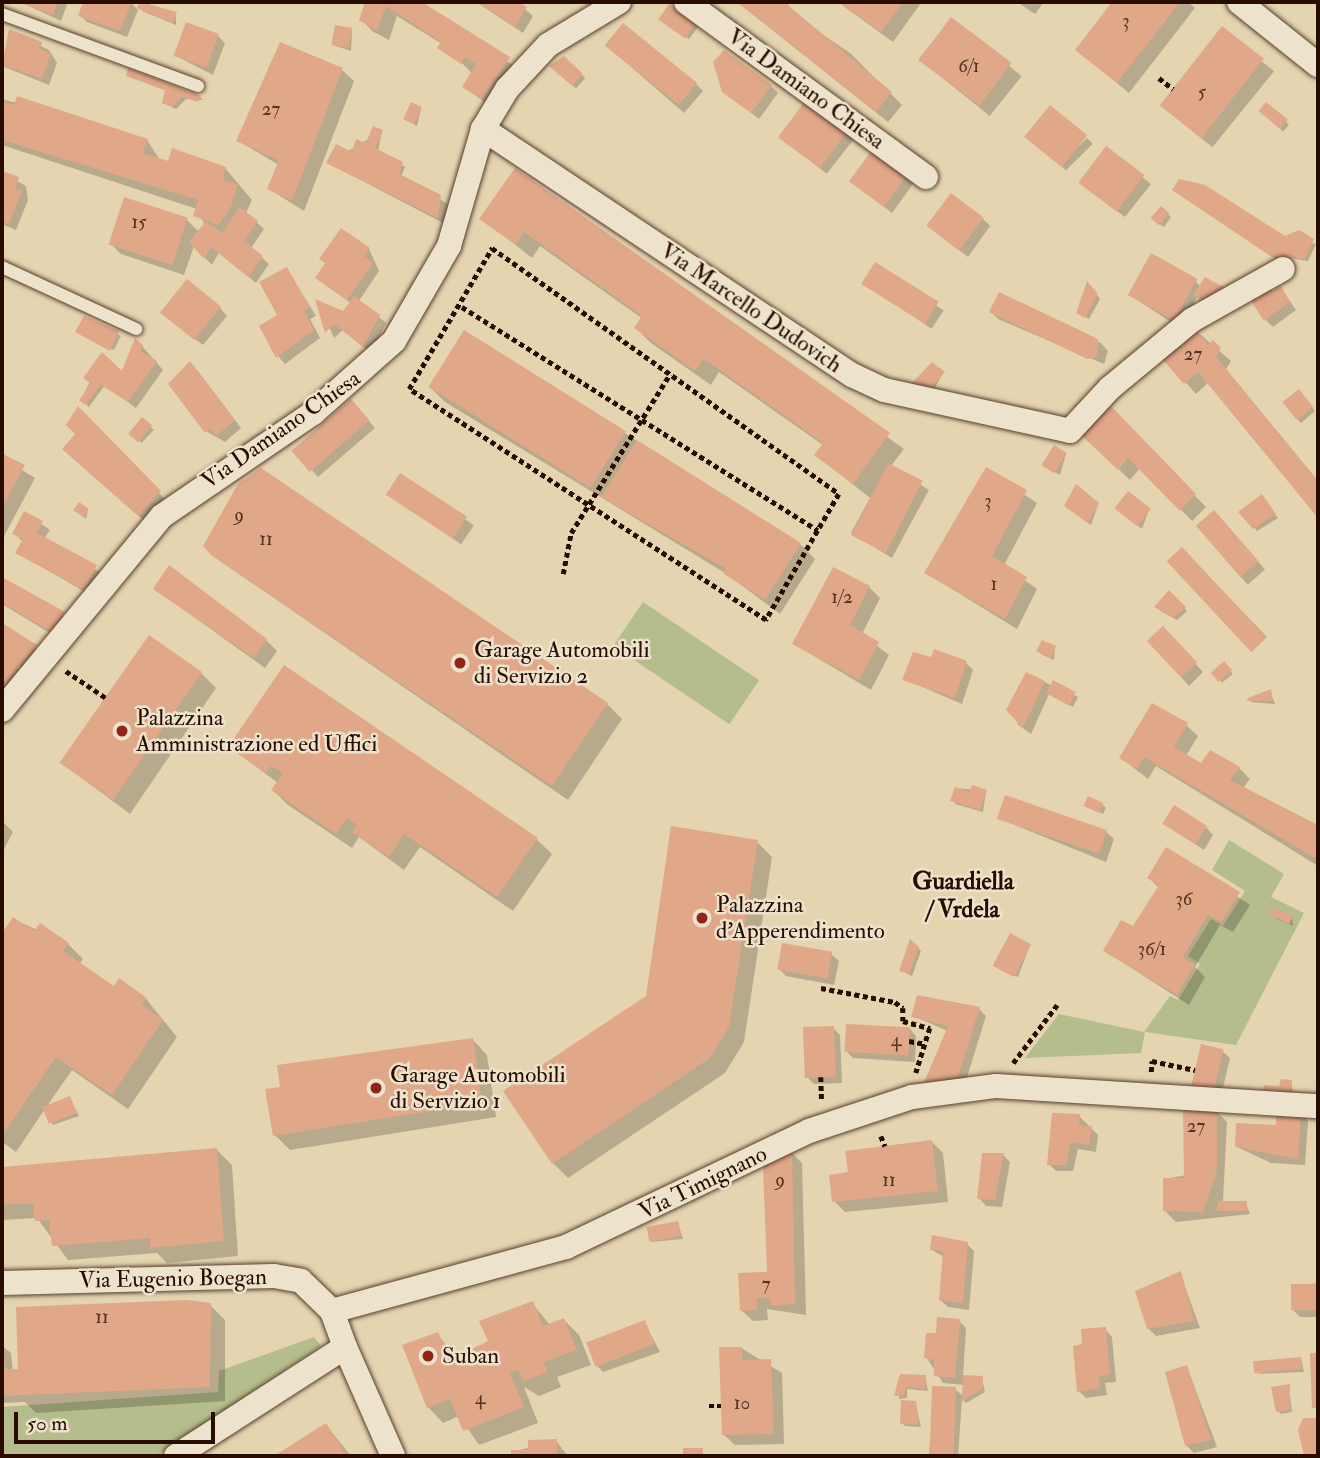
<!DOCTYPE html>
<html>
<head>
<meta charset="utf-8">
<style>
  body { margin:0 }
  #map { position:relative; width:1320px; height:1458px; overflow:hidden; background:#e4d4b0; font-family:"IM FELL Double Pica",serif }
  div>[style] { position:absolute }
  .green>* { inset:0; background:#b4bd8b; transform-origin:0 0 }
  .shadow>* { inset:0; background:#0003; transform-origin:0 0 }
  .building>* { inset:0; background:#e0a789; transform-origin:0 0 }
  .path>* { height:4.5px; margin-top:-2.25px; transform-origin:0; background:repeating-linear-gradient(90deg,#290c00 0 5px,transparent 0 8.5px) }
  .roads { filter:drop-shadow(0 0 2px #583e2c) drop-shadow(0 0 2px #583e2c) }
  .lane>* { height:12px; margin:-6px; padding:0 6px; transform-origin:6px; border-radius:6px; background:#ede3cc }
  .street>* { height:24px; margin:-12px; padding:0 12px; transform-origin:12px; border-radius:12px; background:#ede3cc }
  .dots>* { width:19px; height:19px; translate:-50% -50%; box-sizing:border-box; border:4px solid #ede3cc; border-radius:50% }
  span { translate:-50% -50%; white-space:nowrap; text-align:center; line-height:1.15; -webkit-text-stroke:5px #ede3cc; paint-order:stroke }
  .number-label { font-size:19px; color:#573322 }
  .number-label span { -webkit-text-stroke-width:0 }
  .street-label { font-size:23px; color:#290c00 }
  .poi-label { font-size:23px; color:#290c00 }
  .left { translate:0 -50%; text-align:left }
  .neighbourhood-label { font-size:24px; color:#290c00; font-weight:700 }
  .frame { position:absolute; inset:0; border:4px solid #290c00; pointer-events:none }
  .scale { position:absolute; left:14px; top:1412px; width:201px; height:32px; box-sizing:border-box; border:4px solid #290c00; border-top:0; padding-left:9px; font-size:21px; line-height:24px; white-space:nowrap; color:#290c00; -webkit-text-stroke:5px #ede3cc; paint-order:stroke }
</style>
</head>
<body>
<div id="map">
  <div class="green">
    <i style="left:643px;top:602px;width:140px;height:53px;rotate:34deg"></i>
    <i style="clip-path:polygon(1229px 840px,1284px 874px,1271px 897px,1304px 913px,1236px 1045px,1145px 1032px,1141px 1053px,1025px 1058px,1059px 1014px,1144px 1032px,1170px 996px,1178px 1000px,1200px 964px,1188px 956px,1211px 919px,1223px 926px,1245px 891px,1212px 870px)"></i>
    <i style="clip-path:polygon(314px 1337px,321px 1346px,156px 1456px,2px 1456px,2px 1407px,218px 1392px,219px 1371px)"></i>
  </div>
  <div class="shadow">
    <i style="clip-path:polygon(20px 2px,68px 2px,61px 21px)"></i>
    <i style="clip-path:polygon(85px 2px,131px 3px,138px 10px,127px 37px,87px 22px,80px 15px)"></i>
    <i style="clip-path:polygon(142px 2px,176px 13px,176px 25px,142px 11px)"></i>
    <i style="clip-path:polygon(367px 2px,417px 2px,520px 70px,494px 109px,464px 87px,472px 73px,442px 44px,397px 16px,389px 40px,372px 31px,361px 19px)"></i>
    <i style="clip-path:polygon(476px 2px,516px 2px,533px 16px,523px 33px)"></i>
    <i style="clip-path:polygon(737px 2px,787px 2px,794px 15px,850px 53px,902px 105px,888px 122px)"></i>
    <i style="clip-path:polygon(838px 2px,920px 2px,921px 3px,893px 42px)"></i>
    <i style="clip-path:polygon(1017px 2px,1044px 2px,1035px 14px)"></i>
    <i style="clip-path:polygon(1114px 2px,1188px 2px,1195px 8px,1129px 93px,1077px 50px)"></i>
    <i style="left:951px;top:19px;width:91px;height:51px;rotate:39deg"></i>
    <i style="clip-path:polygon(663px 22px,695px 24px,698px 27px,689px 39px)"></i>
    <i style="left:1222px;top:29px;width:67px;height:98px;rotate:39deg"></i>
    <i style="clip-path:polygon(352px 30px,351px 51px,333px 45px)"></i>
    <i style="clip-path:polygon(10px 31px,49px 50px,57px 63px,49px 85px,2px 66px)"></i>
    <i style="clip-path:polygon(218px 36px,225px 43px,213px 75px,176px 56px)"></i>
    <i style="clip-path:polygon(281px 44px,342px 70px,354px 81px,304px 211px,269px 189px,279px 165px,238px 141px)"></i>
    <i style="clip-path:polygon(614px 52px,696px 84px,703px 91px,684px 113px)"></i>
    <i style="left:563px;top:58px;width:30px;height:14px;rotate:42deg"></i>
    <i style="clip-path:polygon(128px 76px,200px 97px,203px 100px,186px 99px,176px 109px,163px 103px,167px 91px)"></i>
    <i style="clip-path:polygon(771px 86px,778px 93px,759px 119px,723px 91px)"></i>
    <i style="clip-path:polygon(2px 99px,147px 140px,160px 160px,225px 168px,252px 200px,246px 213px,264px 229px,251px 248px,269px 264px,256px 283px,219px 252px,212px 265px,194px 246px,184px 275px,121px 254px,110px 243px,187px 220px,199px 232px,205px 225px,197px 209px,2px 145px)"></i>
    <i style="left:807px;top:100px;width:61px;height:46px;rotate:38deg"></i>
    <i style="left:1266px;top:104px;width:31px;height:9px;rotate:42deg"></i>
    <i style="clip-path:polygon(421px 109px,417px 126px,405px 119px)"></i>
    <i style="clip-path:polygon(382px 131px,378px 151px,405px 167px,401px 177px,448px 204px,445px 224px,328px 163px)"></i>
    <i style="left:1087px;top:138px;width:8px;height:38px;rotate:45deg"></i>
    <i style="clip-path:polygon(1106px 148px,1151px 184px,1125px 217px,1088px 189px)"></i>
    <i style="clip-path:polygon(516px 171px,904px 449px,891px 466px,929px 490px,892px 558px,851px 533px,870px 498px,816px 455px,823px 445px,719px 372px,711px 385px,651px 343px,636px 328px,643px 319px,540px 246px,532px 258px,482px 218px)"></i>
    <i style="clip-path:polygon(2px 173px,26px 186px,28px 200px,16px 230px,2px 224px)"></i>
    <i style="clip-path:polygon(906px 177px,913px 184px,892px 213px,851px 181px)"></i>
    <i style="clip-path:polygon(1195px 205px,1285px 238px,1316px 244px,1308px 261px,1284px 257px,1280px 262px)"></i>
    <i style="clip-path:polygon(1161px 208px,1171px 217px,1164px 227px,1156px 222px)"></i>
    <i style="clip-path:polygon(983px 219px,990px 226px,968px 257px,929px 226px)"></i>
    <i style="clip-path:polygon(369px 249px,379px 271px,359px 301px,386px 323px,371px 353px,343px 330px,334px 338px,318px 302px,344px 313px,351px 303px,325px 285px,327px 264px)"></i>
    <i style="left:875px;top:264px;width:83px;height:22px;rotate:34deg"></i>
    <i style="clip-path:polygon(287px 269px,316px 316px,310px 319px,320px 338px,285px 364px,278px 356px)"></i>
    <i style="clip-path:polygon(1195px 280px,1213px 305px,1197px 297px,1180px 328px,1128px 294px)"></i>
    <i style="clip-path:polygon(1088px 284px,1100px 299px,1089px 319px,1081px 315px)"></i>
    <i style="clip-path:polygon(1281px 288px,1296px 310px,1273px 327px,1266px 320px)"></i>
    <i style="clip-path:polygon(999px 294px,1101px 343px,1108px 351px,1104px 364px,998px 319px,991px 312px)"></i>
    <i style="clip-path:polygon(220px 308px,227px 316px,203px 345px,169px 319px)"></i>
    <i style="left:84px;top:318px;width:41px;height:16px;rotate:26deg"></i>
    <i style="clip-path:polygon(1193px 328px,1231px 361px,1226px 369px,1318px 481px,1318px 516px,1209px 382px,1196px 394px,1161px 354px)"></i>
    <i style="clip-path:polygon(465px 332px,800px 544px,815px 559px,780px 614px,725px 573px,445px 402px,430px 387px)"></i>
    <i style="clip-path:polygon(142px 346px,163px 370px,136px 408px,105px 385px,89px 407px,81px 400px,103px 355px,123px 374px)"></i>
    <i style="clip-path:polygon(197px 370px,241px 428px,225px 442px,206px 431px)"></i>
    <i style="clip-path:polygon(943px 373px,931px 395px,909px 388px)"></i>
    <i style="clip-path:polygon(1302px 395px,1315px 411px,1301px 423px,1298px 420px)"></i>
    <i style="clip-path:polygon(1110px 408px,1206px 507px,1192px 521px,1140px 468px,1130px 480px,1084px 436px)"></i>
    <i style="clip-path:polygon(358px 409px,375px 428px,318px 477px,294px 450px)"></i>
    <i style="left:142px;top:419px;width:16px;height:18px;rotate:43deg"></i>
    <i style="clip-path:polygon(91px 425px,170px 504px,150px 526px,76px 460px)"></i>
    <i style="clip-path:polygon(1066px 454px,1060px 475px,1048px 468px)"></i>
    <i style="clip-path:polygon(2px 458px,35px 478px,3px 538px,2px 538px)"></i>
    <i style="clip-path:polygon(986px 469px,1037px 503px,1004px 565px,1037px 589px,1017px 629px,926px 573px)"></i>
    <i style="left:401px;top:476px;width:88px;height:23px;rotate:34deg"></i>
    <i style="clip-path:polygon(1264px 500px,1278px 518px,1257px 531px,1241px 512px)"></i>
    <i style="clip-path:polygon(1098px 505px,1091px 525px,1069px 509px)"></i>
    <i style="clip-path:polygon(88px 510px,86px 519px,78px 513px)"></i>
    <i style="clip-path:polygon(1149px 510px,1142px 529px,1121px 512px)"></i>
    <i style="clip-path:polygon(25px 513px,50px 530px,44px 539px,103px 574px,92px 596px,18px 553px,23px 542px,15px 534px)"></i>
    <i style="left:1221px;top:519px;width:67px;height:23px;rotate:49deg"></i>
    <i style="left:1182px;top:549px;width:122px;height:18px;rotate:46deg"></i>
    <i style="clip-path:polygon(220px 561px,607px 704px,622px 719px,568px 800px)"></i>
    <i style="clip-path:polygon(2px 579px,71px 621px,58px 638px,2px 604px)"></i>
    <i style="clip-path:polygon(869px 587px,880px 598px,862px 634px,889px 655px,871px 690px,794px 644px)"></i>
    <i style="clip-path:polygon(155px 589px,266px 640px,277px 651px,265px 668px)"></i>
    <i style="clip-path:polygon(1169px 592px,1187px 611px,1177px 620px,1159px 610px)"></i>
    <i style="clip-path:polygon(2px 625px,35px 647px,43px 654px,23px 669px,2px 655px)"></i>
    <i style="clip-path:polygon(1170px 636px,1203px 672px,1189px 686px,1182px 678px)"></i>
    <i style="clip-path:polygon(1055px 648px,1054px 660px,1041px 654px)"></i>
    <i style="clip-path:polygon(2px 660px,21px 671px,2px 712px)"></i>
    <i style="clip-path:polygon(966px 663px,973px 670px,962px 704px,904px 679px)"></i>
    <i style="left:1224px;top:663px;width:14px;height:14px;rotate:51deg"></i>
    <i style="clip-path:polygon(201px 673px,216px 688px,130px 814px,63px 764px)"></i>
    <i style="clip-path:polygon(1044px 682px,1078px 697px,1073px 707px,1049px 694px,1031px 734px,1017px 724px)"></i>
    <i style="clip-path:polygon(1270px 691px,1275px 704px,1250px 702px)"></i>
    <i style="clip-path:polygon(1186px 725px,1198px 736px,1186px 756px,1202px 766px,1239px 768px,1250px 779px,1243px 788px,1318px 830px,1318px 866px,1156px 766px,1148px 779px,1121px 758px)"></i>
    <i style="clip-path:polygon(230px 747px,537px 840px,552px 854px,513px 911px,420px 847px,404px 870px,359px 837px,352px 848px,288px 805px,273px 790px,278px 783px)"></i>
    <i style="clip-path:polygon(956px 788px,986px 791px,983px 812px,955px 804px)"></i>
    <i style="clip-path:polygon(1086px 805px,1103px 805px,1106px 808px,1103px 814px)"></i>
    <i style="clip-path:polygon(1000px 819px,1106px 832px,1114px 839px,1106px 862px)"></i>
    <i style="clip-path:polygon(2px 821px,13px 832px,2px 853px)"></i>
    <i style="clip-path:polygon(1164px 823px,1206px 827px,1213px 835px,1204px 850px)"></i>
    <i style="clip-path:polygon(757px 842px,772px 857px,744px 1042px,725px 1073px,568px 1178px,553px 1163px,648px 997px)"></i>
    <i style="clip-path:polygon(1166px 849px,1250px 905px,1233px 932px,1220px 925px,1195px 967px,1205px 977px,1189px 1005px,1105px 951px,1134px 928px,1159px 888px,1149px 878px)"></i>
    <i style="clip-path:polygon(1274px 910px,1292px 918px,1293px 926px,1275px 918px)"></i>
    <i style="clip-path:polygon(13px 919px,68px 944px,83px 959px,79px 965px,114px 989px,146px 999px,177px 1037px,128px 1109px,72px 1070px,47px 1106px,69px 1098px,79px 1116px,53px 1125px,45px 1109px,16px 1152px,2px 1142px,2px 936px)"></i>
    <i style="clip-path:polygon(911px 942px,921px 951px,912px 976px,901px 971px)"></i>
    <i style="clip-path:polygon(1030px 945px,1018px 977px,1000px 969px)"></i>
    <i style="clip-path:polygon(831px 954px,839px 961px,834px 985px,786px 976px,779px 969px)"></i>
    <i style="clip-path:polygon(979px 1009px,986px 1016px,964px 1087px,932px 1091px,948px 1031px,913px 1016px)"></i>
    <i style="clip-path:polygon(833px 1028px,840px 1035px,842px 1083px,814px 1084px,807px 1077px)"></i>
    <i style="clip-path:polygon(909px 1028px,916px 1036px,915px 1062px,853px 1058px,846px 1051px)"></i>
    <i style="clip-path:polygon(472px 1039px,487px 1055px,496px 1117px,290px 1150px,275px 1135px)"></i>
    <i style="clip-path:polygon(1222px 1051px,1230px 1058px,1220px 1100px,1199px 1096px)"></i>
    <i style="clip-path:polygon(1291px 1082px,1293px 1093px,1264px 1097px,1280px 1088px)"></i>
    <i style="clip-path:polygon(1216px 1111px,1227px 1122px,1223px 1202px,1246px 1203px,1250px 1214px,1176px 1222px,1165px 1211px,1165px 1179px,1186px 1175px)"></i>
    <i style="clip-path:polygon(1300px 1113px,1308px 1121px,1305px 1165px,1271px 1163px,1237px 1147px)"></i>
    <i style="clip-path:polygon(1079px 1116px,1098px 1135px,1096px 1152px,1078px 1149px,1073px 1171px,1056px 1171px,1049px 1164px)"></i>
    <i style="clip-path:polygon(932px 1142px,943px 1153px,948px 1202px,845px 1212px,834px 1201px)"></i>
    <i style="clip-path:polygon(217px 1150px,232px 1165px,238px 1256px,167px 1263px,157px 1253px,68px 1260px,37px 1218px,2px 1220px,2px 1168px)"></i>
    <i style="clip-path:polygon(791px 1152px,802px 1163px,806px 1315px,767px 1309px,768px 1320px,753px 1321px,741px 1310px,769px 1273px)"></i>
    <i style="clip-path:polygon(1003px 1155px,1010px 1162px,1002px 1207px,986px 1206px,979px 1198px)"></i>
    <i style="clip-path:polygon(678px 1223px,683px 1239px,651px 1242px)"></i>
    <i style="clip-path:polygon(967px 1244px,974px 1251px,969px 1310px,948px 1307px,940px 1300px,944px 1257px,932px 1250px)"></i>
    <i style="clip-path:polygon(1180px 1273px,1200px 1328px,1156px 1336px,1148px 1328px)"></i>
    <i style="clip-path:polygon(1318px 1283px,1318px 1317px,1300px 1317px,1293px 1310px,1293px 1287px)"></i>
    <i style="clip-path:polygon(532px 1303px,550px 1325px,564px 1320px,579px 1335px,591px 1365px,557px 1377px,561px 1387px,539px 1396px,524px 1387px,538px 1423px,479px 1445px,459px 1416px,443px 1423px,428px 1407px,437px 1334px,457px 1358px,491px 1342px)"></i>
    <i style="clip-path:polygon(210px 1305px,225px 1320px,225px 1401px,36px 1413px,25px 1402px,2px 1403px,2px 1346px,11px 1353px,13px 1371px,20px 1370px)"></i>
    <i style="clip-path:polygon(959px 1321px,966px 1328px,963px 1377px,982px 1378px,985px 1392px,966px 1403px,962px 1399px,958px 1456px,929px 1456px,934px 1388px,955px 1389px,964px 1397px,964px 1385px,943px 1383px,926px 1357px,937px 1335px)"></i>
    <i style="clip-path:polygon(644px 1322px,660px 1352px,603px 1372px,596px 1365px)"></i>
    <i style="clip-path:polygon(1105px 1329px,1112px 1337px,1116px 1382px,1105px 1383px,1107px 1395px,1086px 1398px,1079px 1391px,1084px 1346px)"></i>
    <i style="clip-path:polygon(741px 1348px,782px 1373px,784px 1444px,735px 1445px,723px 1434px)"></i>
    <i style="clip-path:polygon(1301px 1359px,1304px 1372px,1257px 1374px)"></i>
    <i style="clip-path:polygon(1187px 1367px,1217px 1447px,1194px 1453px,1186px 1445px)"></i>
    <i style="clip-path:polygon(901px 1375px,925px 1377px,928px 1391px,907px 1389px,907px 1398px,899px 1399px)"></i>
    <i style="clip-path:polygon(1289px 1386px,1292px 1412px,1281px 1414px,1278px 1411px)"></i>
    <i style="clip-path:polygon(915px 1402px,921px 1427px,905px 1426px,902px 1423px)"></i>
    <i style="clip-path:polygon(326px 1425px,351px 1456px,277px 1456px)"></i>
    <i style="clip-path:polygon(556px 1441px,568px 1456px,512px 1456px,512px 1452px)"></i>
  </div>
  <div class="building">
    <i style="clip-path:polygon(19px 2px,58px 2px,53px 15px)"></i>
    <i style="clip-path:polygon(83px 2px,132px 2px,120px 31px,78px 16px)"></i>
    <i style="clip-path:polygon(140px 2px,177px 12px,173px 23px,137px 8px)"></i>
    <i style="clip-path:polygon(365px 2px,422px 2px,510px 57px,482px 99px,462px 87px,476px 64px,465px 57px,461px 64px,437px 48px,441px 42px,386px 6px,377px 31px,359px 20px)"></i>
    <i style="clip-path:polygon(477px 2px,519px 2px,527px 7px,515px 27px)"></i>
    <i style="clip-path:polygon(737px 2px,784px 2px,892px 92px,876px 112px)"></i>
    <i style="clip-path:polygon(839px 2px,903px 2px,881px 32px)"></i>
    <i style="clip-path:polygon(1112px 2px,1180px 2px,1117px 83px,1075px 50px)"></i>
    <i style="left:669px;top:4px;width:33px;height:19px;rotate:35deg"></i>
    <i style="left:951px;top:17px;width:76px;height:54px;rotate:37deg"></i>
    <i style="left:186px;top:22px;width:35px;height:36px;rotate:20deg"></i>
    <i style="left:623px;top:23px;width:95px;height:29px;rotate:39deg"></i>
    <i style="left:335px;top:25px;width:17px;height:20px;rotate:10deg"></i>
    <i style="left:1222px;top:26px;width:53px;height:101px;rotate:38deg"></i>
    <i style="clip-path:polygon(9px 29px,42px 42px,40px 49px,51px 54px,42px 79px,2px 65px)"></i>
    <i style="clip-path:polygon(280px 42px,343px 68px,292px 201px,267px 189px,279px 160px,236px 141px)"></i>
    <i style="clip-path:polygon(724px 50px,772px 85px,751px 113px,722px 92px,713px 62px)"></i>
    <i style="clip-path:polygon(564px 56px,583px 74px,572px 86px,549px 66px)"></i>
    <i style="clip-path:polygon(128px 68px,201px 96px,198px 102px,182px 97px,172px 107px,162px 103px,165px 90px,126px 76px)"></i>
    <i style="clip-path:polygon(17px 96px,148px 139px,143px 153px,168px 161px,172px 148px,226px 167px,223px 180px,238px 184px,231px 207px,218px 225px,193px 216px,198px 200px,2px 140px,2px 101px,14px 105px)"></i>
    <i style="left:807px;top:98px;width:52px;height:49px;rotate:36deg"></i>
    <i style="left:411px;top:102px;width:12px;height:19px;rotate:24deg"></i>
    <i style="left:1266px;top:102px;width:28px;height:12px;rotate:39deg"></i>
    <i style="left:1050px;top:105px;width:48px;height:41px;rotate:39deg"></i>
    <i style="clip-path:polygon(373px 126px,383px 130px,375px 148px,403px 162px,399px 174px,441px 195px,438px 218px,326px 163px,336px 144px,352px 152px,356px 139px,366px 143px)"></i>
    <i style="left:1106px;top:146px;width:48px;height:46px;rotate:37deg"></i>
    <i style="left:872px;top:150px;width:43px;height:39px;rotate:36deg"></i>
    <i style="clip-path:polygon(515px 168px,890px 433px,853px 484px,814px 455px,823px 443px,704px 359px,695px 371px,634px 328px,642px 316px,524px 232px,516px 245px,479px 219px)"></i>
    <i style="clip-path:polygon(2px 171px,19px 177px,15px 189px,22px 191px,9px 224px,2px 222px)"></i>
    <i style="clip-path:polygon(1179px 179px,1205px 185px,1285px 236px,1299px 230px,1314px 239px,1305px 259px,1272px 257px,1172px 190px)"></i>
    <i style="left:951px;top:193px;width:41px;height:41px;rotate:37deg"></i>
    <i style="left:124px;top:197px;width:67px;height:50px;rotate:18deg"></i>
    <i style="left:1161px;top:206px;width:11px;height:16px;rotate:41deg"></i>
    <i style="clip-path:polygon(240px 207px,258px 221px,244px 241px,263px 256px,248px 277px,211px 247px,204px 259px,189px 242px,206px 221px,222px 233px)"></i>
    <i style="clip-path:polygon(341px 228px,370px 248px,364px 256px,373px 263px,347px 300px,315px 278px,325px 263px,319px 259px)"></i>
    <i style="left:1151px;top:253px;width:53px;height:48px;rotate:29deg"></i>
    <i style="left:875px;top:262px;width:75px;height:26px;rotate:32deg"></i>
    <i style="clip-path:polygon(287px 267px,310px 308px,304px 311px,314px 330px,276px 358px,259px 326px,277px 315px,259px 282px)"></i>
    <i style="clip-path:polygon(1205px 277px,1225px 288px,1209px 303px,1193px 295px)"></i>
    <i style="left:187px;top:279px;width:44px;height:43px;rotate:39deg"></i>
    <i style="clip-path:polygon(1087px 281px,1098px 294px,1085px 318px,1076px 313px)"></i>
    <i style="clip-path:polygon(1267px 283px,1273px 291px,1281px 286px,1290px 302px,1264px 321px,1248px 296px)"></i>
    <i style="clip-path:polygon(999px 292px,1098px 339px,1097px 357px,1087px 359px,989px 312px)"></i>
    <i style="clip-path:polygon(354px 296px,380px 315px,363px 347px,334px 324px,325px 333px,315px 299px,343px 311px)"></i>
    <i style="clip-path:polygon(84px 316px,119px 331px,110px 351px,75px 332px)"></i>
    <i style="clip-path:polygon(1193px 326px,1208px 345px,1213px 340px,1221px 348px,1216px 357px,1318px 481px,1318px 518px,1198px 372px,1184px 384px,1158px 354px)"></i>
    <i style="left:464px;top:330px;width:191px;height:67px;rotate:32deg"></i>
    <i style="clip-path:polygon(135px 338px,143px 345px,140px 351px,157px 361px,128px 402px,101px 385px,85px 405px,79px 400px,91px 384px,83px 378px,102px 352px,122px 371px)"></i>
    <i style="clip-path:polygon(190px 361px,235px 420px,216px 436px,210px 428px,205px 433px,168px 384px)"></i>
    <i style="clip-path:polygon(932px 362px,945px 372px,927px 393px,907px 388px)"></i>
    <i style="left:1299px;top:389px;width:23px;height:21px;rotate:52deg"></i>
    <i style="left:351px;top:399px;width:28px;height:79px;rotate:49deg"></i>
    <i style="clip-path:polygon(1110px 405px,1196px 494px,1180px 511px,1128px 458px,1118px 470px,1082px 436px)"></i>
    <i style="clip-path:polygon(78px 406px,161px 491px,138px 516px,62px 449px,75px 434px,66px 425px)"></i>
    <i style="left:142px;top:417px;width:13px;height:22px;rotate:39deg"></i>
    <i style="clip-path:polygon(637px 440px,801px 543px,765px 600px,724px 574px,726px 569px,601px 497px)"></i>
    <i style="left:1054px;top:445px;width:15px;height:24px;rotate:32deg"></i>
    <i style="clip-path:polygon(3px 454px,25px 465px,2px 508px,2px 456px)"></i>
    <i style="left:888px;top:463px;width:39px;height:81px;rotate:27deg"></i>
    <i style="clip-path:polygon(986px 467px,1027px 490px,992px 556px,1027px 577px,1005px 619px,924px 573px)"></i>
    <i style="clip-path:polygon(261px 468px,608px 703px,552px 786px,211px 555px,203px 546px,238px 484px)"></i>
    <i style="left:400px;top:473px;width:80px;height:26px;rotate:33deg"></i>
    <i style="clip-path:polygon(1076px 484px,1099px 503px,1088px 523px,1064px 506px)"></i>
    <i style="left:1128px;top:491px;width:29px;height:22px;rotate:38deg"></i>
    <i style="clip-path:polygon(1262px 494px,1276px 514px,1253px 529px,1238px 512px)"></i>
    <i style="left:79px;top:502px;width:12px;height:10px;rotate:35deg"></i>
    <i style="left:1214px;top:510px;width:68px;height:24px;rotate:49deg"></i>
    <i style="clip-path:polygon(24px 511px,43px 521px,37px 533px,97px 565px,84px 590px,15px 553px,23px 539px,12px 534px)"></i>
    <i style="left:1182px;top:547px;width:124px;height:21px;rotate:47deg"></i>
    <i style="clip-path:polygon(169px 565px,267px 639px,254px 658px,153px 589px)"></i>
    <i style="clip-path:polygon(833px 567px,870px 586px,850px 625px,879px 642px,859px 680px,792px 644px)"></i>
    <i style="clip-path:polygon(2px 577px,65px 612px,51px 632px,2px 603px)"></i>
    <i style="clip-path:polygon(1169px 590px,1186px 607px,1173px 618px,1154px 607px)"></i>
    <i style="clip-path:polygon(2px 623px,37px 645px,2px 688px)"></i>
    <i style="left:1163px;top:626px;width:50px;height:22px;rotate:47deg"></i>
    <i style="left:149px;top:635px;width:65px;height:156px;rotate:35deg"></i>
    <i style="clip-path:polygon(1042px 640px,1056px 646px,1051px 659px,1036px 651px)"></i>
    <i style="clip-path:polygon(934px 649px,967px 661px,955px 698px,902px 680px,913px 652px,931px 657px)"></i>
    <i style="left:1224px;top:661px;width:12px;height:18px;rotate:48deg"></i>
    <i style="clip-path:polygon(284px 665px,538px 838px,497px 897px,404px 834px,389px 857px,352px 832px,357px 825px,347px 818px,336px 834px,271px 790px,283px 773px,271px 766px,266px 773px,228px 747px)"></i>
    <i style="clip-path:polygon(1026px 672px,1045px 681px,1023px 728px,1006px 710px)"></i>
    <i style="left:1053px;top:680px;width:26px;height:15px;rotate:28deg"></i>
    <i style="clip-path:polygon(1271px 689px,1273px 701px,1247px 701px,1248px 698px)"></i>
    <i style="clip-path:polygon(1152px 703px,1188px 723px,1174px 747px,1201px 763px,1210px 750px,1240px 767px,1230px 780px,1316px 824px,1318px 860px,1144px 757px,1137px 769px,1119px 758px)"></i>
    <i style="clip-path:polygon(972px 785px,987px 790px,980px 810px,950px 801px,955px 787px,970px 792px)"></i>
    <i style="left:1005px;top:795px;width:108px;height:25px;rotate:19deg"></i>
    <i style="left:1088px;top:796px;width:17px;height:11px;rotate:24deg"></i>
    <i style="left:1174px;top:805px;width:39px;height:22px;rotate:32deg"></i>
    <i style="clip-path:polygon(671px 826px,758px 840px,729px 1027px,710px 1058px,552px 1164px,503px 1091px,646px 996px)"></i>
    <i style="clip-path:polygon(1166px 847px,1240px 892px,1221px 922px,1208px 915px,1183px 957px,1195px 965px,1177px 995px,1103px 951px,1121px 920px,1133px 926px,1159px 885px,1147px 878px)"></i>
    <i style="clip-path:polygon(1273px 908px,1293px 916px,1289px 924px,1270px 915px)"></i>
    <i style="clip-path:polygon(13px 917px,34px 931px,40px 923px,69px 943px,63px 951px,114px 986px,119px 978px,147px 998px,142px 1005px,163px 1020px,112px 1095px,56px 1057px,2px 1136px,2px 933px)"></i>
    <i style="left:1010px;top:933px;width:24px;height:37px;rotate:28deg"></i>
    <i style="clip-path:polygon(910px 939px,919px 947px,909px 974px,899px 971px)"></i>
    <i style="left:782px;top:943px;width:51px;height:27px;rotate:10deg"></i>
    <i style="clip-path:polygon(917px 995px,980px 1007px,957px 1080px,923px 1085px,948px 1026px,911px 1017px)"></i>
    <i style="left:846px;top:1024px;width:64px;height:28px;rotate:3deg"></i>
    <i style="left:834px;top:1026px;width:51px;height:31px;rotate:88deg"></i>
    <i style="clip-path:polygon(473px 1038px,482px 1103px,273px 1136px,265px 1089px,280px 1087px,277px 1065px)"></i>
    <i style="left:1201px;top:1044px;width:23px;height:47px;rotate:13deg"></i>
    <i style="clip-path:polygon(1281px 1079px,1292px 1080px,1291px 1091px,1262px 1097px,1264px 1085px,1279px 1086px)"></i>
    <i style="left:70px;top:1096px;width:18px;height:30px;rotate:68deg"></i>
    <i style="clip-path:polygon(1183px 1106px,1217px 1109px,1217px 1171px,1203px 1212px,1163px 1211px,1163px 1178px,1184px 1178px)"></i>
    <i style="clip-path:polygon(1276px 1110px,1301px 1112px,1298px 1159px,1235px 1147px,1236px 1123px,1276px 1125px)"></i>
    <i style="clip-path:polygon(1052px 1113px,1080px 1114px,1079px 1125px,1092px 1126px,1089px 1145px,1071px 1142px,1066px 1165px,1047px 1165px)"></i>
    <i style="clip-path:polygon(932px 1140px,938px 1191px,832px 1202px,829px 1175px,848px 1172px,845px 1151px)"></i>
    <i style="clip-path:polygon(217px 1148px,224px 1241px,150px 1248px,150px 1238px,52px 1246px,49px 1220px,35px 1221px,33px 1204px,2px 1204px,2px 1167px)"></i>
    <i style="clip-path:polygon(792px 1149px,795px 1304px,770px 1306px,770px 1298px,757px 1298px,757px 1310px,740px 1311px,738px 1273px,767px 1272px,763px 1166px)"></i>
    <i style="clip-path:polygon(982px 1153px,1004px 1153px,995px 1200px,977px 1199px)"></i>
    <i style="left:1217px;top:1201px;width:30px;height:10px"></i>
    <i style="left:678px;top:1221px;width:15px;height:32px;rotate:79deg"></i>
    <i style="clip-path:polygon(932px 1235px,968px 1242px,963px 1303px,939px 1300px,943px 1251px,930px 1250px)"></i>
    <i style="clip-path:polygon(1181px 1271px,1194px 1321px,1147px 1329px,1135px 1291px)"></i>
    <i style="left:1318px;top:1284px;width:26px;height:27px;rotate:90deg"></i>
    <i style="clip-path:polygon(187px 1300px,211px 1303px,210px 1387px,2px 1396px,2px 1344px,6px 1369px,18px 1369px,16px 1307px)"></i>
    <i style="clip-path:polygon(533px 1301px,543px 1326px,564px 1318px,577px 1350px,544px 1362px,547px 1372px,523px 1382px,518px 1370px,510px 1372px,524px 1407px,463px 1431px,450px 1399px,427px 1408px,402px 1345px,438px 1332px,451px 1359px,488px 1341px,479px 1321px)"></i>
    <i style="clip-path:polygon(937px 1317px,960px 1319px,955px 1378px,934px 1376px,934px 1360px,924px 1358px,926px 1333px,936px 1333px)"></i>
    <i style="left:645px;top:1320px;width:26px;height:63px;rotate:69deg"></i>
    <i style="clip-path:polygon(1106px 1327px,1110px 1375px,1099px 1376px,1100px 1388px,1077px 1392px,1073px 1346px,1082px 1344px,1081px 1329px)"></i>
    <i style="clip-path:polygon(719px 1347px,742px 1347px,742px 1360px,771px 1359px,774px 1434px,722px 1435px)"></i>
    <i style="clip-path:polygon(1310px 1353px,1318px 1353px,1318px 1408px,1312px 1408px)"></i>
    <i style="left:1301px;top:1357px;width:12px;height:48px;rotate:85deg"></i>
    <i style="clip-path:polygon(1187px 1365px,1211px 1440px,1185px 1446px,1165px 1372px)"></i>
    <i style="clip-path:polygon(900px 1374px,926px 1375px,925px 1389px,905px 1387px,905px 1396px,894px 1396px)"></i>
    <i style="clip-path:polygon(963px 1375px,983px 1376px,983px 1388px,962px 1401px)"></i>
    <i style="clip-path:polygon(1290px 1384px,1290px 1410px,1276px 1412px,1271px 1387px)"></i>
    <i style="left:932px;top:1386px;width:24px;height:70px;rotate:2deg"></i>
    <i style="clip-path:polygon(901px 1400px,916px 1401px,919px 1425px,900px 1424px)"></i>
    <i style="clip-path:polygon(1303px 1418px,1318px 1418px,1318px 1456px,1304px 1456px,1298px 1430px)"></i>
    <i style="clip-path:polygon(326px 1423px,347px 1456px,274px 1456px)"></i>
    <i style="clip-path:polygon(557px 1439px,557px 1456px,511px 1456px,511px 1450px,528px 1450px,528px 1440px)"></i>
    <i style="left:683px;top:1448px;width:20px;height:8px"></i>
  </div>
  <div class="path">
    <i style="left:1159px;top:78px;width:18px;rotate:38deg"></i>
    <i style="left:492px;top:248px;width:425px;rotate:35.3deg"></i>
    <i style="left:839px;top:494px;width:146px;rotate:120.1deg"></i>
    <i style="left:766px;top:620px;width:425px;rotate:-147.1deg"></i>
    <i style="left:409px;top:389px;width:164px;rotate:-59.5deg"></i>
    <i style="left:462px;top:307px;width:420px;rotate:32.1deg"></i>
    <i style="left:563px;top:574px;width:42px;rotate:-79deg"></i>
    <i style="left:571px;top:533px;width:187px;rotate:-58.1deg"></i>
    <i style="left:66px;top:671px;width:48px;rotate:34deg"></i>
    <i style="left:821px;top:988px;width:75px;rotate:10.7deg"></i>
    <i style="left:895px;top:1002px;width:10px;rotate:37deg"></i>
    <i style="left:903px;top:1008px;width:13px;rotate:90deg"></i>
    <i style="left:903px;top:1021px;width:28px;rotate:15deg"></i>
    <i style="left:930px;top:1028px;width:47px;rotate:107.3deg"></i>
    <i style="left:909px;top:1041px;width:17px;rotate:10deg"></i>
    <i style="left:1013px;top:1063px;width:73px;rotate:-52.8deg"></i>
    <i style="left:1151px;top:1072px;width:11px;rotate:-85deg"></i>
    <i style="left:1152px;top:1061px;width:44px;rotate:11.8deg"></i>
    <i style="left:821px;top:1077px;width:24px;rotate:88deg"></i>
    <i style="left:881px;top:1136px;width:11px;rotate:68deg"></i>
    <i style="left:709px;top:1406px;width:12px"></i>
  </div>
  <div class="roads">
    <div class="lane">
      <i style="left:2px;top:14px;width:209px;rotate:20.2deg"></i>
      <i style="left:2px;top:267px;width:148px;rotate:24.8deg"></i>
    </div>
    <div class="street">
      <i style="left:686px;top:2px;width:297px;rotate:36.1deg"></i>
      <i style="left:1239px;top:2px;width:101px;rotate:38.6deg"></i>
      <i style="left:483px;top:129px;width:443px;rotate:33.7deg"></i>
      <i style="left:852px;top:375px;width:35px;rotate:25deg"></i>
      <i style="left:884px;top:390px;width:190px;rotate:12.4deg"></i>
      <i style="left:1070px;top:431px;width:59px;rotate:-47.1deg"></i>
      <i style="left:1110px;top:388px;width:107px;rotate:-39.7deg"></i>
      <i style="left:1192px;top:320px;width:104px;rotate:-29.3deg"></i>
      <i style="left:2px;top:710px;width:251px;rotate:-50.5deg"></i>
      <i style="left:162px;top:516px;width:183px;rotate:-34.3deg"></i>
      <i style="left:313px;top:413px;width:108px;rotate:-41.6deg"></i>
      <i style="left:394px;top:341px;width:110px;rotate:-59.9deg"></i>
      <i style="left:449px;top:246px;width:122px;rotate:-73.8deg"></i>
      <i style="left:483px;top:129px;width:47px;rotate:-59deg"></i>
      <i style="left:507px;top:89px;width:60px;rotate:-47deg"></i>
      <i style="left:548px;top:45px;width:83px;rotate:-31.2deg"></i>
      <i style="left:2px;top:1283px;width:272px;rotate:-1.5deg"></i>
      <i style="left:274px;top:1276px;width:27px;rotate:10deg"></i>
      <i style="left:301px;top:1281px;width:43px;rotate:44.1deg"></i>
      <i style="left:345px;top:1347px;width:119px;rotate:66.2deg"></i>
      <i style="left:176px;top:1456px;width:201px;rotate:-32.8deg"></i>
      <i style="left:345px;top:1347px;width:38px;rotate:-110deg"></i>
      <i style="left:332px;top:1311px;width:243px;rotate:-15.3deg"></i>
      <i style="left:566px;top:1247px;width:269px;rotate:-25.5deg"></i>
      <i style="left:809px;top:1131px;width:108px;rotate:-18.3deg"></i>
      <i style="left:912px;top:1097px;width:85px;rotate:-7.5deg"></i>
      <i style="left:996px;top:1086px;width:323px;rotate:3.6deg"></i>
    </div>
  </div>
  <div class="dots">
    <i style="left:460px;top:663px;background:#8f2418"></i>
    <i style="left:122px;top:731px;background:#8f2418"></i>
    <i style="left:702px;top:918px;background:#8f2418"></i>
    <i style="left:376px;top:1088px;background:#8f2418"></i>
    <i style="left:428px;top:1356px;background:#8f2418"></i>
  </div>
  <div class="number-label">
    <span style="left:1126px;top:22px">3</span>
    <span style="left:969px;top:67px">6/1</span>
    <span style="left:1202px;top:93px">5</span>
    <span style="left:271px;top:110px">27</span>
    <span style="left:139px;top:223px">15</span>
    <span style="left:1193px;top:355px">27</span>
    <span style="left:988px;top:502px">3</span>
    <span style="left:239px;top:516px">9</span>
    <span style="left:266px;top:540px">11</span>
    <span style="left:994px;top:585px">1</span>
    <span style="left:842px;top:598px">1/2</span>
    <span style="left:1184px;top:900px">36</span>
    <span style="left:1152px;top:950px">36/1</span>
    <span style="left:896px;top:1041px">4</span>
    <span style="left:1196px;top:1127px">27</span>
    <span style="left:780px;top:1181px">9</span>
    <span style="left:889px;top:1181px">11</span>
    <span style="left:766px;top:1285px">7</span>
    <span style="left:102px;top:1318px">11</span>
    <span style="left:480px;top:1399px">4</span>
    <span style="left:742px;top:1404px">10</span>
  </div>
  <div class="street-label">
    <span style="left:806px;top:89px;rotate:36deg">Via Damiano Chiesa</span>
    <span style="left:751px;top:308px;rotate:34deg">Via Marcello Dudovich</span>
    <span style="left:281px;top:430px;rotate:-35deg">Via Damiano Chiesa</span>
    <span style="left:703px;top:1183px;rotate:-26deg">Via Timignano</span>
    <span style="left:173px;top:1279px;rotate:-1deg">Via Eugenio Boegan</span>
  </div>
  <div class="poi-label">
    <span class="left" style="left:474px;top:663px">Garage Automobili<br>di Servizio 2</span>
    <span class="left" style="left:136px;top:731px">Palazzina<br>Amministrazione ed Uffici</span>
    <span class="left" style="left:716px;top:918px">Palazzina<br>d'Apperendimento</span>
    <span class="left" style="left:390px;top:1088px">Garage Automobili<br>di Servizio 1</span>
    <span class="left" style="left:442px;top:1356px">Suban</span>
  </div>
  <div class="neighbourhood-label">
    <span style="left:963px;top:896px">Guardiella<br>/ Vrdela</span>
  </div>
  <div class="frame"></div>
  <div class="scale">50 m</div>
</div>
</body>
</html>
